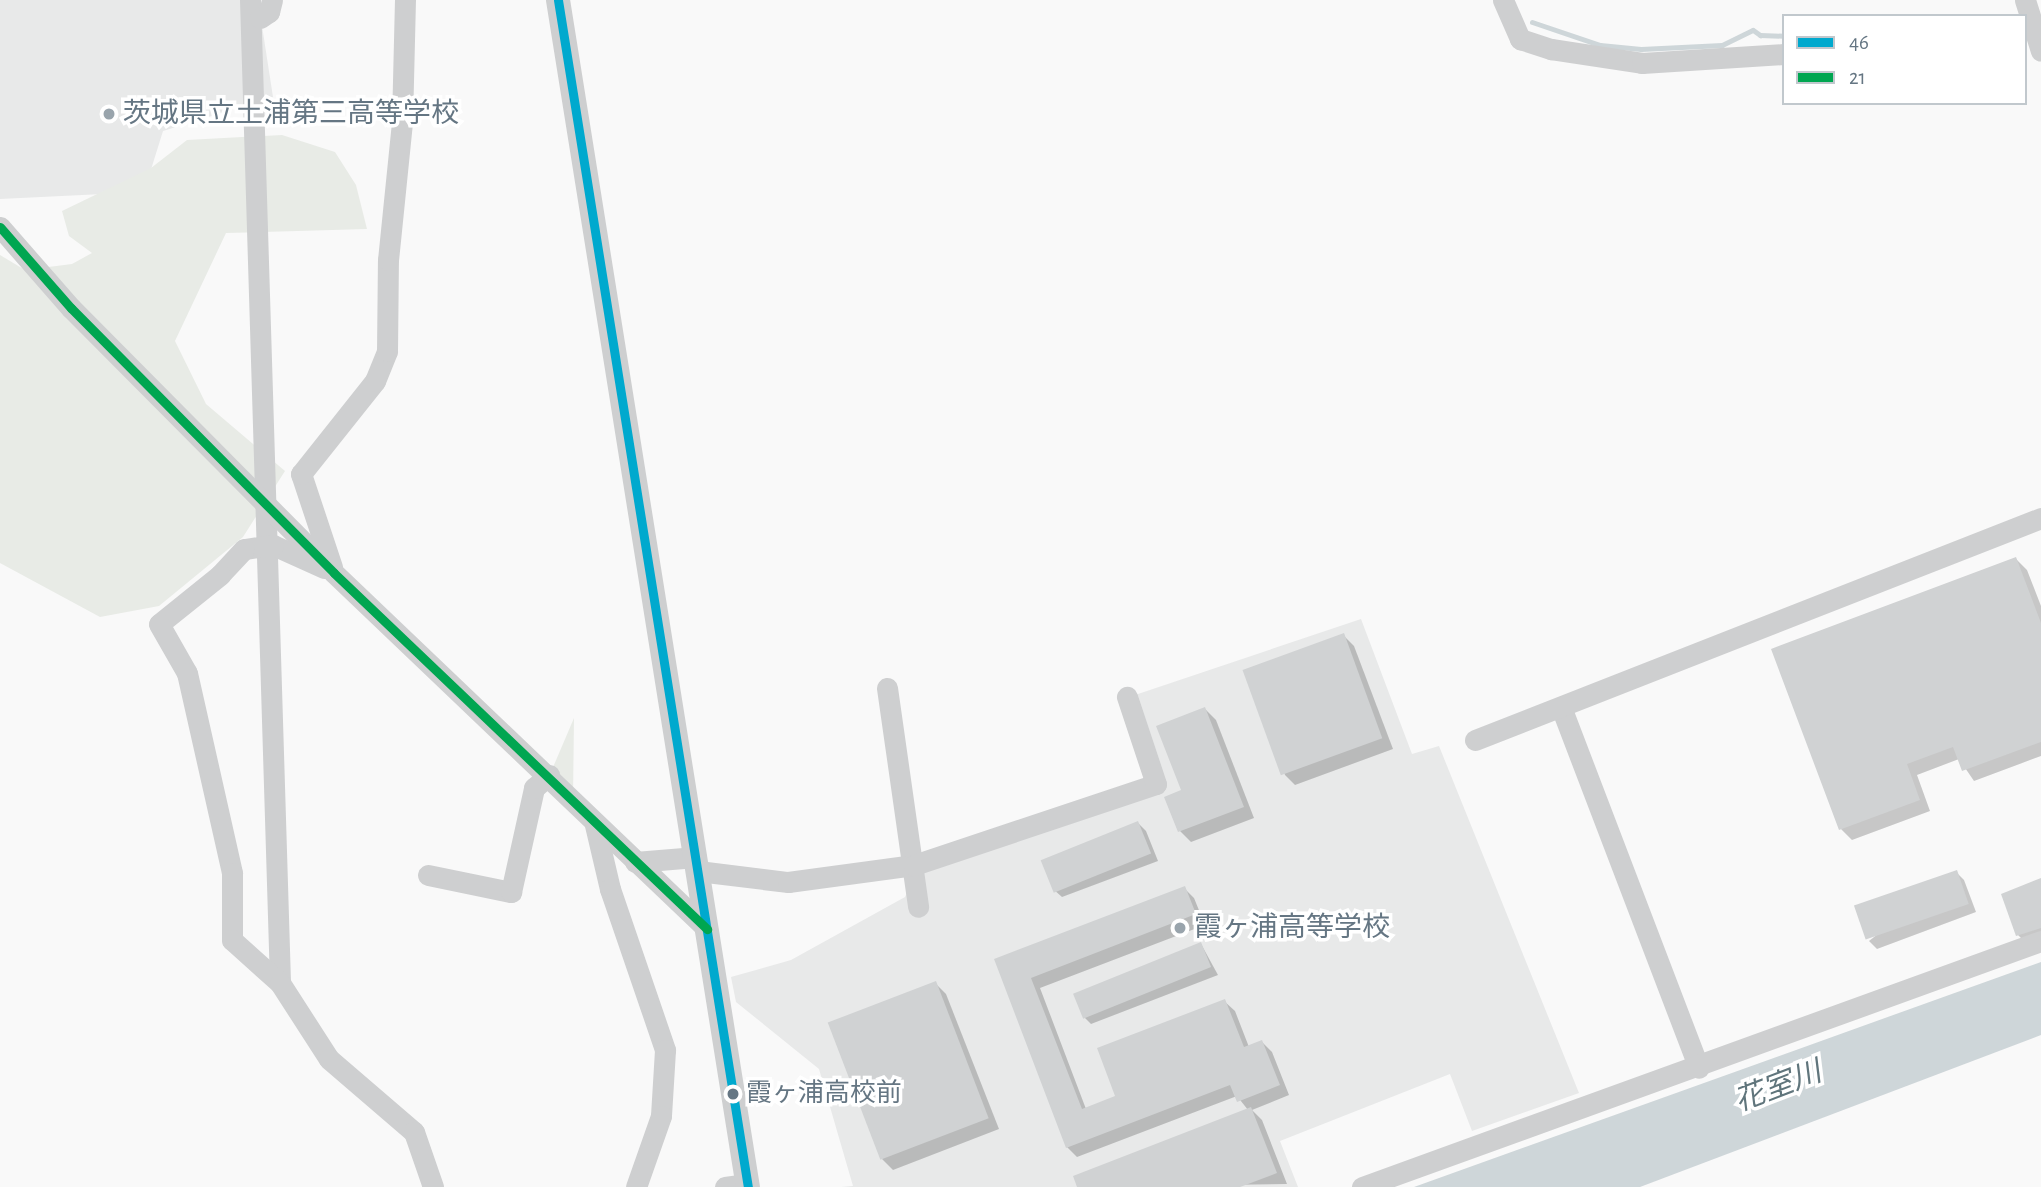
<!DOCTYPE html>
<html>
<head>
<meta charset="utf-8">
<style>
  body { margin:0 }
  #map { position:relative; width:2041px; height:1187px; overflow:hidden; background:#f9f9f9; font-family:"Alegreya Sans","Noto Sans JP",sans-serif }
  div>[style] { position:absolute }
  .built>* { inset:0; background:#e8e9e9 }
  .green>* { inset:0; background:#e8ebe6 }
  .water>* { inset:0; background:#ced6d9 }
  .shadow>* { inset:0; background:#0003 }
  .stream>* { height:5px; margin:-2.5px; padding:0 2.5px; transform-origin:2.5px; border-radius:2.5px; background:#ced6d9 }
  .building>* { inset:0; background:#d0d2d3; transform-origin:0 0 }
  .minor>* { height:21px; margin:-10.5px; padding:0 10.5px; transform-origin:10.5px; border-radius:10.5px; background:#cecfd0 }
  .tertiary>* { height:24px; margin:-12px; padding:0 12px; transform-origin:12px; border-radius:12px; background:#cecfd0 }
  .bus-1>* { height:9px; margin:-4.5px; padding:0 4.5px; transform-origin:4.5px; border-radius:4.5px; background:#00a9ce }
  .bus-2>* { height:9px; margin:-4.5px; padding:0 4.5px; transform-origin:4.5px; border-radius:4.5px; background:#00a651 }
  .dots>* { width:19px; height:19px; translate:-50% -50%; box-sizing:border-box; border:4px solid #fff; border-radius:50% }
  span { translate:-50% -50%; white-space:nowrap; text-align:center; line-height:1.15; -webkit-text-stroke:7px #fff; paint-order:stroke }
  .bus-label { font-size:26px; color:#657683 }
  .left { translate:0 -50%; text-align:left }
  .poi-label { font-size:28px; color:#657683 }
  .water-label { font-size:30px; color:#60757c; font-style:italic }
  .legend { position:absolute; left:1782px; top:14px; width:245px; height:91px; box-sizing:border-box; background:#fff; border:2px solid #c1c8cd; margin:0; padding:9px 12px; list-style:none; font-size:21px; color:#657683 }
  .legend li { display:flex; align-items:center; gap:14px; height:35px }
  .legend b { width:35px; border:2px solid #c1c8cd }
</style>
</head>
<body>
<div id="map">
  <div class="built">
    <i style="clip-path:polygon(0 0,258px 0,273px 97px,163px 131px,144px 192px,0 199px)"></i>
    <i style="clip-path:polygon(1361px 619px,1412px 754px,1439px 746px,1579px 1093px,1472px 1131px,1450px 1074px,1280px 1141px,1298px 1187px,841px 1187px,853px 1186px,819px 1069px,736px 1002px,731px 977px,791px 960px,905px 897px,920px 864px,1155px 782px,1135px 695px)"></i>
  </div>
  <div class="green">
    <i style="clip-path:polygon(282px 135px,335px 152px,356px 185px,367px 229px,226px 233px,175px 341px,206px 404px,285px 471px,243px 537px,159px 606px,100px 617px,0 563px,0 255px,25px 270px,72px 264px,92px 253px,69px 236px,62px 211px,151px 168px,187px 140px)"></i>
    <i style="clip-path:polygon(574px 718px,573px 798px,551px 772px)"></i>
  </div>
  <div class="water">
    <i style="clip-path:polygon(2041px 962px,2041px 1035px,1640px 1187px,1414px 1187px)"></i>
  </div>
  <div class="shadow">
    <i style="clip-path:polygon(2016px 559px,2027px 570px,2041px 606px,2041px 756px,1974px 781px,1959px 759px,1917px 775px,1930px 811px,1852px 840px,1841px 829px,1773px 650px)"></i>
    <i style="clip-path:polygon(1343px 635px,1354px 646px,1393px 749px,1295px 785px,1285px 775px,1246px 672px)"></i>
    <i style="clip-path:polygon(1205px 709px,1216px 720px,1254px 818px,1191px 842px,1180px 831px,1183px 791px)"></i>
    <i style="clip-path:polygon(1138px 823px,1146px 831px,1158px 861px,1062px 897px,1053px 889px)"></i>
    <i style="clip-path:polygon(1956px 872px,1964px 880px,1976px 912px,1877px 949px,1869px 941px)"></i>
    <i style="clip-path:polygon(2041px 880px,2041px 942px,2029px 946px,2018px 935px)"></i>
    <i style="clip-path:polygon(1184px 888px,1194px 898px,1205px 925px,1040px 988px,1086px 1109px,1117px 1097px,1224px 1001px,1235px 1011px,1249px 1047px,1262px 1042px,1272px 1052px,1289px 1095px,1252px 1110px,1262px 1120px,1287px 1184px,1079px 1187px,1248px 1110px,1237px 1096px,1077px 1157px,1067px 1147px,996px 960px)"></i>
    <i style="clip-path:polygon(1201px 944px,1218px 975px,1091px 1024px,1083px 1016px)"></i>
    <i style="clip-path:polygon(935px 983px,946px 994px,999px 1129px,893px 1170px,882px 1159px)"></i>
  </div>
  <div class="stream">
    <i style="left:1532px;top:22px;width:72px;rotate:18.7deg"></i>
    <i style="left:1600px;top:45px;width:41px;rotate:5.6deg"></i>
    <i style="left:1641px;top:49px;width:81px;rotate:-2.8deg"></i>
    <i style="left:1722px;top:45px;width:34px;rotate:-26deg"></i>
    <i style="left:1753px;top:30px;width:9px;rotate:36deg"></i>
    <i style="left:1760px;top:35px;width:24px;rotate:2deg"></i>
  </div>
  <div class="building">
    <i style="clip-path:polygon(2016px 557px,2041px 623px,2041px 742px,1962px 771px,1953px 747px,1907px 764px,1920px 800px,1839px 830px,1771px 649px)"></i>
    <i style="left:1344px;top:633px;width:112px;height:108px;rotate:70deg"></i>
    <i style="clip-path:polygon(1205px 707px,1244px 807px,1178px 832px,1164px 797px,1181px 790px,1156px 726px)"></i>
    <i style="left:1138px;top:821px;width:35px;height:105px;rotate:68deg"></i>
    <i style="left:1957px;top:870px;width:36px;height:109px;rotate:71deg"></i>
    <i style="clip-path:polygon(2041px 878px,2041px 928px,2016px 936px,2001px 894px)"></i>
    <i style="clip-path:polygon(1185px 886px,1196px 914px,1031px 978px,1082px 1109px,1115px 1096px,1097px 1048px,1225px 999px,1244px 1047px,1262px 1040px,1280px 1085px,1237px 1102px,1230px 1085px,1066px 1148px,994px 959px)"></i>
    <i style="left:1201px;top:942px;width:27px;height:138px;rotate:68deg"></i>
    <i style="left:936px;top:981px;width:147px;height:116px;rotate:69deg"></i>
    <i style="clip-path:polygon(1251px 1107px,1277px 1173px,1240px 1187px,1077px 1187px,1073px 1176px)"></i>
  </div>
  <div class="minor">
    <i style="left:250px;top:0;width:983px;rotate:88.25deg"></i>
    <i style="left:1503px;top:0;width:43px;rotate:66.4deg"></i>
    <i style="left:1520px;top:39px;width:33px;rotate:18deg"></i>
    <i style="left:1551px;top:49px;width:92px;rotate:8.7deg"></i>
    <i style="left:1642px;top:63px;width:142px;rotate:-3.6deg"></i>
    <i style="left:2025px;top:0;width:53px;rotate:72.6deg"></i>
    <i style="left:260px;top:18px;width:11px;rotate:-34deg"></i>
    <i style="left:269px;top:12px;width:12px;rotate:-76deg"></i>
    <i style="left:0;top:227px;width:108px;rotate:48.8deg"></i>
    <i style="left:71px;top:308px;width:373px;rotate:45.2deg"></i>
    <i style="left:334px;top:573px;width:516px;rotate:43.66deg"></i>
    <i style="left:332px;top:567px;width:98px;rotate:-108.4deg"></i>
    <i style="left:301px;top:474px;width:119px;rotate:-51.5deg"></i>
    <i style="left:375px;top:381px;width:32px;rotate:-68deg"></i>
    <i style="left:387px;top:351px;width:91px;rotate:-89.4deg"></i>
    <i style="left:388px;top:260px;width:139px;rotate:-84.2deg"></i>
    <i style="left:402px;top:122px;width:122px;rotate:-88.6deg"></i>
    <i style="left:324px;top:568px;width:56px;rotate:-155.7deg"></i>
    <i style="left:273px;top:545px;width:29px;rotate:172deg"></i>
    <i style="left:244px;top:549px;width:35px;rotate:133deg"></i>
    <i style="left:220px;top:575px;width:78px;rotate:141.2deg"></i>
    <i style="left:159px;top:624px;width:56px;rotate:60.3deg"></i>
    <i style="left:187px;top:673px;width:205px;rotate:77.3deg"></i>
    <i style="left:232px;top:873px;width:67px;rotate:90deg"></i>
    <i style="left:232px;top:940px;width:64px;rotate:41.9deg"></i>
    <i style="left:280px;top:983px;width:90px;rotate:57.2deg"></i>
    <i style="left:329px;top:1059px;width:112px;rotate:40.7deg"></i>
    <i style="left:414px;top:1132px;width:58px;rotate:70.9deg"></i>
    <i style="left:887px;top:688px;width:221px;rotate:81.9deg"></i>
    <i style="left:1561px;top:707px;width:386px;rotate:69.1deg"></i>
    <i style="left:1475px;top:740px;width:608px;rotate:-21.42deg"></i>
    <i style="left:595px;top:825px;width:66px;rotate:76.8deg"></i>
    <i style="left:610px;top:889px;width:170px;rotate:71.1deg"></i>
    <i style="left:665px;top:1050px;width:66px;rotate:93.5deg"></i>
    <i style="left:661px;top:1116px;width:75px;rotate:109.4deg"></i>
    <i style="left:635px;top:862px;width:61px;rotate:-4.7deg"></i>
    <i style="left:698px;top:871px;width:91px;rotate:7deg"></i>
    <i style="left:788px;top:882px;width:127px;rotate:-7.7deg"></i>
    <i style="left:914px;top:865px;width:255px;rotate:-18.5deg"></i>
    <i style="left:1156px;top:784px;width:92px;rotate:-108.4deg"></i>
    <i style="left:428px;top:875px;width:85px;rotate:11.6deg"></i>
    <i style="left:511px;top:892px;width:107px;rotate:-77.5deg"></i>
    <i style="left:534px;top:788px;width:20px;rotate:-41deg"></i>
    <i style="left:725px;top:1187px;width:22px;rotate:-8deg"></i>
    <i style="left:1362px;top:1187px;width:722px;rotate:-19.92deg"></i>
  </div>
  <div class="tertiary">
    <i style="left:558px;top:0;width:1202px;rotate:80.91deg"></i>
  </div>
  <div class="bus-1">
    <i style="left:558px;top:0;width:1202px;rotate:80.91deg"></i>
  </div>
  <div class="bus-2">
    <i style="left:0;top:227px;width:108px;rotate:48.8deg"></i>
    <i style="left:71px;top:308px;width:373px;rotate:45.2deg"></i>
    <i style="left:334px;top:573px;width:516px;rotate:43.66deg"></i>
  </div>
  <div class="dots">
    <i style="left:109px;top:114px;background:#99a4ac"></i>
    <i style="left:1180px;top:928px;background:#99a4ac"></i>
    <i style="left:733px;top:1094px;background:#657683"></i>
  </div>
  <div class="bus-label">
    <span class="left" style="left:746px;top:1094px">霞ヶ浦高校前</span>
  </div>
  <div class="poi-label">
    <span class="left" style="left:123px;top:114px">茨城県立土浦第三高等学校</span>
    <span class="left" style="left:1194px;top:928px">霞ヶ浦高等学校</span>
  </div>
  <div class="water-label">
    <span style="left:1778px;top:1087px;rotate:-21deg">花室川</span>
  </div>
  <ul class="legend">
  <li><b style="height:9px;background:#00a9ce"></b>46</li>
  <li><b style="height:9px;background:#00a651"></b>21</li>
  </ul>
</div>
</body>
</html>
